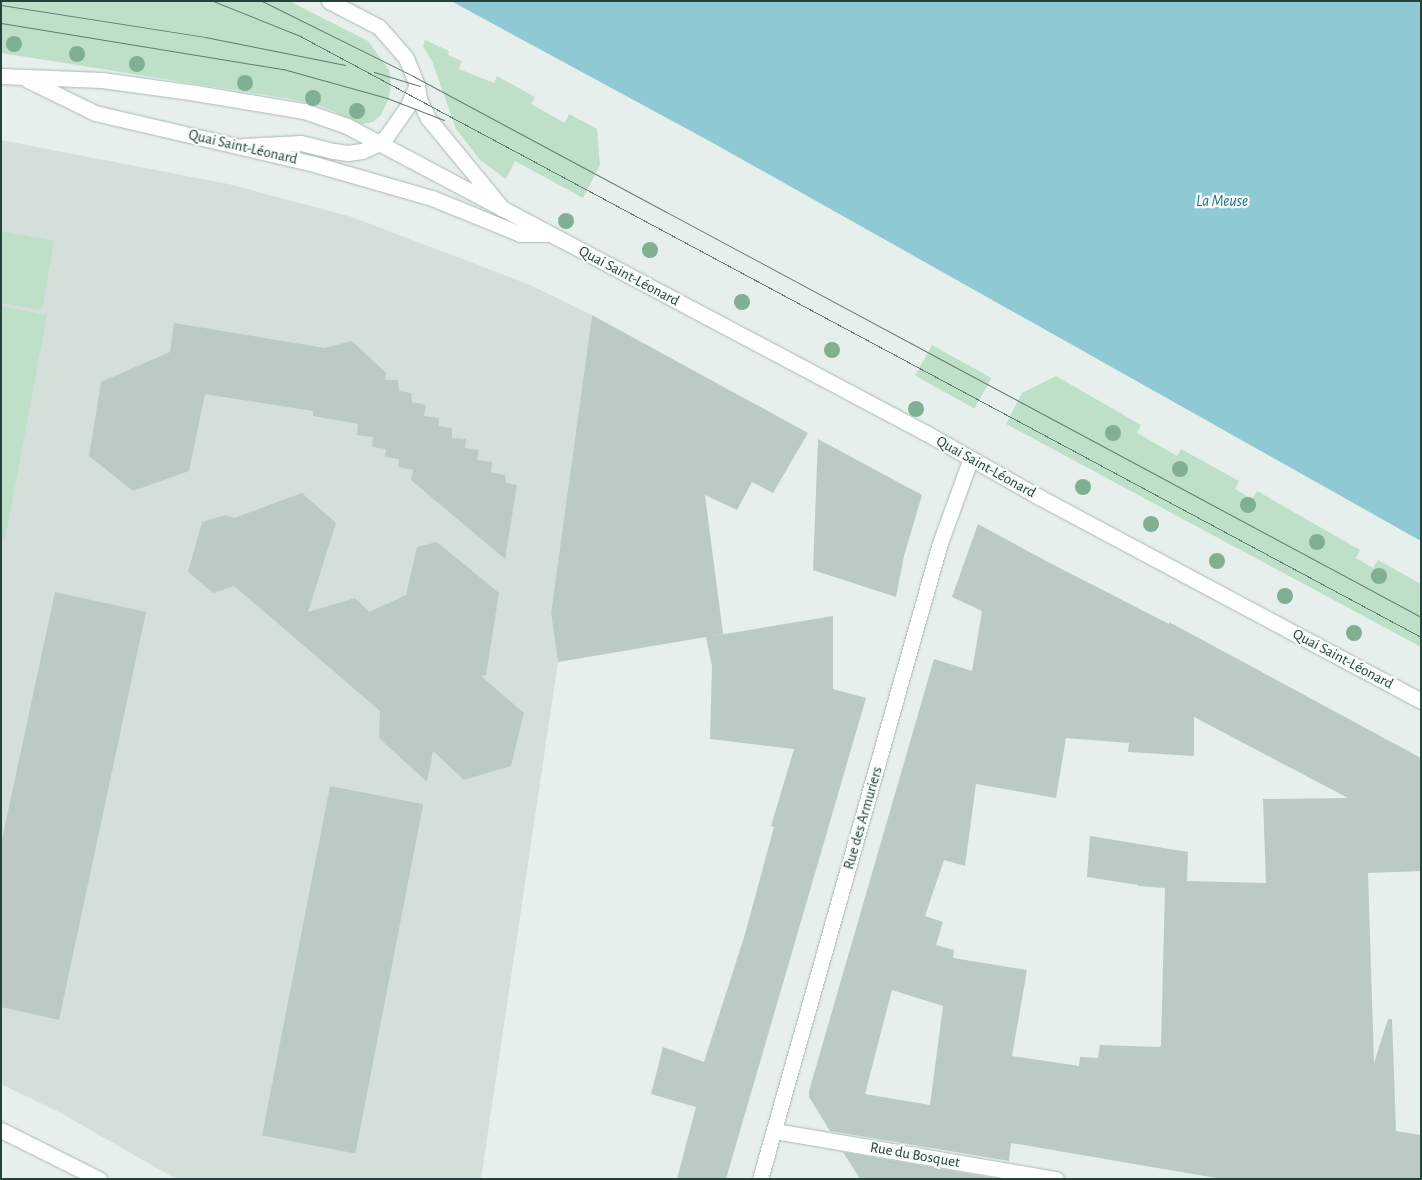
<!DOCTYPE html>
<html>
<head>
<meta charset="utf-8">
<style>
  body { margin:0 }
  #map { position:relative; width:1422px; height:1180px; overflow:hidden; background:#e6efeb; font-family:"Alegreya Sans",sans-serif }
  div>[style] { position:absolute }
  .built>* { inset:0; background:#d4dfda }
  .green>* { inset:0; background:#bfe0c8; transform-origin:0 0 }
  .water>* { inset:0; background:#8ec9d4 }
  .building>* { inset:0; background:#bbcac4; transform-origin:0 0 }
  .roads { filter:drop-shadow(0 0 1px #a8b8b2) drop-shadow(0 0 1px #a8b8b2) }
  .minor>* { height:15px; margin:-7.5px; padding:0 7.5px; transform-origin:7.5px; border-radius:7.5px; background:#fff }
  .tertiary>* { height:15px; margin:-7.5px; padding:0 7.5px; transform-origin:7.5px; border-radius:7.5px; background:#fff }
  .secondary>* { height:15px; margin:-7.5px; padding:0 7.5px; transform-origin:7.5px; border-radius:7.5px; background:#fff }
  .tram>* { height:1px; margin:-0.5px; padding:0 0.5px; transform-origin:0.5px; border-radius:0.5px; background:#5f7d75 }
  .trees>* { width:16px; height:16px; margin:-8px; border-radius:50%; background:#80af93 }
  span { translate:-50% -50%; white-space:nowrap; text-align:center; line-height:1.15; -webkit-text-stroke:4.5px #f7fbf9; paint-order:stroke }
  .street-label { font-size:15px; color:#24423a }
  .water-label { font-size:16px; color:#1c6f80; font-style:italic }
  .frame { position:absolute; inset:0; border:2px solid #24423a; pointer-events:none }
</style>
</head>
<body>
<div id="map">
  <div class="built">
    <i style="clip-path:polygon(1px 140px,233px 185px,352px 217px,528px 284px,592px 315px,551px 613px,558px 662px,481px 1179px,176px 1179px,59px 1112px,1px 1084px)"></i>
  </div>
  <div class="green">
    <i style="clip-path:polygon(1px 1px,289px 1px,368px 41px,389px 70px,391px 85px,389px 98px,381px 115px,373px 122px,362px 124px,323px 107px,291px 99px,1px 53px)"></i>
    <i style="clip-path:polygon(425px 40px,449px 51px,448px 55px,462px 61px,459px 69px,494px 83px,497px 76px,535px 97px,531px 104px,565px 123px,569px 114px,597px 129px,600px 165px,583px 198px,515px 161px,506px 179px,480px 160px,456px 129px,432px 61px,423px 46px)"></i>
    <i style="clip-path:polygon(1px 231px,54px 241px,42px 310px,1px 303px)"></i>
    <i style="clip-path:polygon(1px 306px,47px 315px,5px 540px,1px 539px)"></i>
    <i style="left:932px;top:345px;width:68px;height:35px;rotate:29deg"></i>
    <i style="clip-path:polygon(1056px 376px,1141px 425px,1137px 433px,1177px 456px,1181px 449px,1239px 481px,1235px 489px,1252px 499px,1257px 491px,1360px 550px,1356px 558px,1373px 568px,1378px 560px,1421px 584px,1421px 647px,1006px 424px,1022px 393px)"></i>
  </div>
  <div class="water">
    <i style="clip-path:polygon(451px 1px,1421px 1px,1421px 541px,713px 143px)"></i>
  </div>
  <div class="building">
    <i style="clip-path:polygon(592px 315px,808px 433px,773px 493px,752px 482px,737px 510px,705px 495px,723px 634px,707px 637px,833px 616px,833px 689px,866px 698px,726px 1179px,677px 1179px,696px 1107px,651px 1094px,663px 1047px,704px 1062px,745px 934px,774px 827px,771px 826px,794px 749px,710px 739px,712px 666px,706px 637px,558px 662px,551px 613px)"></i>
    <i style="clip-path:polygon(174px 323px,325px 348px,352px 341px,386px 373px,385px 380px,398px 380px,399px 391px,411px 393px,412px 402px,426px 405px,424px 416px,439px 418px,439px 426px,452px 428px,452px 438px,466px 439px,465px 448px,479px 450px,477px 460px,492px 462px,491px 472px,505px 475px,506px 483px,517px 485px,505px 559px,411px 480px,413px 470px,398px 467px,399px 459px,385px 457px,386px 449px,372px 447px,373px 437px,357px 435px,358px 424px,313px 416px,313px 411px,205px 394px,189px 471px,133px 491px,89px 456px,101px 382px,170px 352px)"></i>
    <i style="clip-path:polygon(818px 439px,922px 495px,904px 556px,896px 597px,813px 570px)"></i>
    <i style="clip-path:polygon(302px 493px,336px 523px,308px 612px,355px 598px,369px 612px,406px 595px,417px 547px,437px 542px,499px 593px,486px 675px,481px 676px,524px 713px,511px 766px,464px 780px,433px 751px,427px 782px,379px 738px,380px 711px,234px 586px,213px 593px,188px 572px,202px 522px,225px 515px,234px 518px)"></i>
    <i style="clip-path:polygon(evenodd,978px 524px,1048px 562px,1169px 624px,1169px 622px,1421px 758px,1421px 871px,1368px 873px,1374px 1063px,1388px 1019px,1392px 1019px,1396px 1131px,1421px 1135px,1421px 1179px,1222px 1179px,1011px 1143px,1009px 1161px,830px 1131px,809px 1097px,809px 1091px,934px 659px,972px 671px,982px 611px,952px 597px,978px 524px,1194px 717px,1348px 798px,1263px 799px,1266px 883px,1187px 881px,1188px 852px,1090px 836px,1087px 877px,1138px 885px,1138px 886px,1165px 888px,1161px 1045px,1160px 1047px,1100px 1045px,1098px 1058px,1080px 1057px,1079px 1066px,1012px 1056px,1027px 970px,953px 958px,954px 950px,936px 945px,943px 922px,925px 916px,944px 860px,965px 866px,976px 784px,1056px 798px,1066px 738px,1129px 743px,1128px 752px,1194px 756px,1194px 717px,978px 524px,892px 990px,943px 1006px,930px 1105px,865px 1094px,892px 990px)"></i>
    <i style="clip-path:polygon(55px 592px,146px 612px,59px 1020px,1px 1007px,1px 844px)"></i>
    <i style="left:330px;top:786px;width:95px;height:356px;rotate:11deg"></i>
    <i style="clip-path:polygon(843px 1152px,999px 1179px,860px 1179px)"></i>
  </div>
  <div class="roads">
    <div class="minor">
      <i style="left:1px;top:1130px;width:110px;rotate:26.6deg"></i>
      <i style="left:775px;top:1131px;width:285px;rotate:9.7deg"></i>
      <i style="left:760px;top:1179px;width:661px;rotate:-74.2deg"></i>
      <i style="left:940px;top:543px;width:90px;rotate:-70deg"></i>
    </div>
    <div class="tertiary">
      <i style="left:329px;top:1px;width:56px;rotate:27.5deg"></i>
      <i style="left:379px;top:27px;width:41px;rotate:48.9deg"></i>
      <i style="left:406px;top:58px;width:29px;rotate:68deg"></i>
      <i style="left:417px;top:85px;width:14px;rotate:82deg"></i>
      <i style="left:419px;top:99px;width:21px;rotate:65deg"></i>
      <i style="left:428px;top:118px;width:117px;rotate:50.6deg"></i>
      <i style="left:243px;top:146px;width:58px;rotate:-3deg"></i>
      <i style="left:301px;top:143px;width:34px;rotate:14deg"></i>
      <i style="left:334px;top:151px;width:14px;rotate:8deg"></i>
      <i style="left:348px;top:153px;width:14px;rotate:-8deg"></i>
      <i style="left:362px;top:151px;width:17px;rotate:-24deg"></i>
      <i style="left:378px;top:144px;width:11px;rotate:-41deg"></i>
      <i style="left:386px;top:137px;width:39px;rotate:-55deg"></i>
      <i style="left:408px;top:105px;width:22px;rotate:-66deg"></i>
    </div>
    <div class="secondary">
      <i style="left:1px;top:76px;width:101px;rotate:2.3deg"></i>
      <i style="left:102px;top:80px;width:89px;rotate:7.8deg"></i>
      <i style="left:190px;top:92px;width:116px;rotate:9.5deg"></i>
      <i style="left:304px;top:111px;width:46px;rotate:19.2deg"></i>
      <i style="left:347px;top:126px;width:655px;rotate:27.93deg"></i>
      <i style="left:926px;top:433px;width:130px;rotate:29.5deg"></i>
      <i style="left:1039px;top:497px;width:433px;rotate:28.1deg"></i>
      <i style="left:28px;top:80px;width:75px;rotate:26.2deg"></i>
      <i style="left:95px;top:113px;width:225px;rotate:13.1deg"></i>
      <i style="left:314px;top:164px;width:123px;rotate:16.1deg"></i>
      <i style="left:432px;top:198px;width:95px;rotate:22.2deg"></i>
      <i style="left:520px;top:234px;width:30px"></i>
    </div>
  </div>
  <div class="tram">
    <i style="left:213px;top:1px;width:94px;rotate:21.9deg"></i>
    <i style="left:300px;top:36px;width:1272px;rotate:28.2deg"></i>
    <i style="left:262px;top:1px;width:169px;rotate:26.4deg"></i>
    <i style="left:413px;top:76px;width:1144px;rotate:28.22deg"></i>
    <i style="left:1px;top:5px;width:206px;rotate:8.9deg"></i>
    <i style="left:205px;top:37px;width:143px;rotate:11.3deg"></i>
    <i style="left:1px;top:23px;width:286px;rotate:9.3deg"></i>
    <i style="left:283px;top:69px;width:108px;rotate:15.6deg"></i>
    <i style="left:387px;top:98px;width:61px;rotate:21.1deg"></i>
    <i style="left:374px;top:72px;width:48px;rotate:16.9deg"></i>
  </div>
  <div class="trees">
    <i style="left:14px;top:44px"></i>
    <i style="left:77px;top:54px"></i>
    <i style="left:137px;top:64px"></i>
    <i style="left:245px;top:83px"></i>
    <i style="left:313px;top:98px"></i>
    <i style="left:357px;top:111px"></i>
    <i style="left:566px;top:221px"></i>
    <i style="left:650px;top:250px"></i>
    <i style="left:742px;top:302px"></i>
    <i style="left:832px;top:350px"></i>
    <i style="left:916px;top:409px"></i>
    <i style="left:1113px;top:433px"></i>
    <i style="left:1180px;top:469px"></i>
    <i style="left:1083px;top:487px"></i>
    <i style="left:1248px;top:505px"></i>
    <i style="left:1151px;top:524px"></i>
    <i style="left:1317px;top:542px"></i>
    <i style="left:1217px;top:561px"></i>
    <i style="left:1379px;top:576px"></i>
    <i style="left:1285px;top:596px"></i>
    <i style="left:1354px;top:633px"></i>
  </div>
  <div class="street-label">
    <span style="left:243px;top:147px;rotate:13deg">Quai Saint-Léonard</span>
    <span style="left:629px;top:276px;rotate:28deg">Quai Saint-Léonard</span>
    <span style="left:986px;top:467px;rotate:29deg">Quai Saint-Léonard</span>
    <span style="left:1343px;top:659px;rotate:28deg">Quai Saint-Léonard</span>
    <span style="left:863px;top:818px;rotate:-74deg">Rue des Armuriers</span>
    <span style="left:915px;top:1155px;rotate:10deg">Rue du Bosquet</span>
  </div>
  <div class="water-label">
    <span style="left:1222px;top:201px">La Meuse</span>
  </div>
  <div class="frame"></div>
</div>
</body>
</html>
